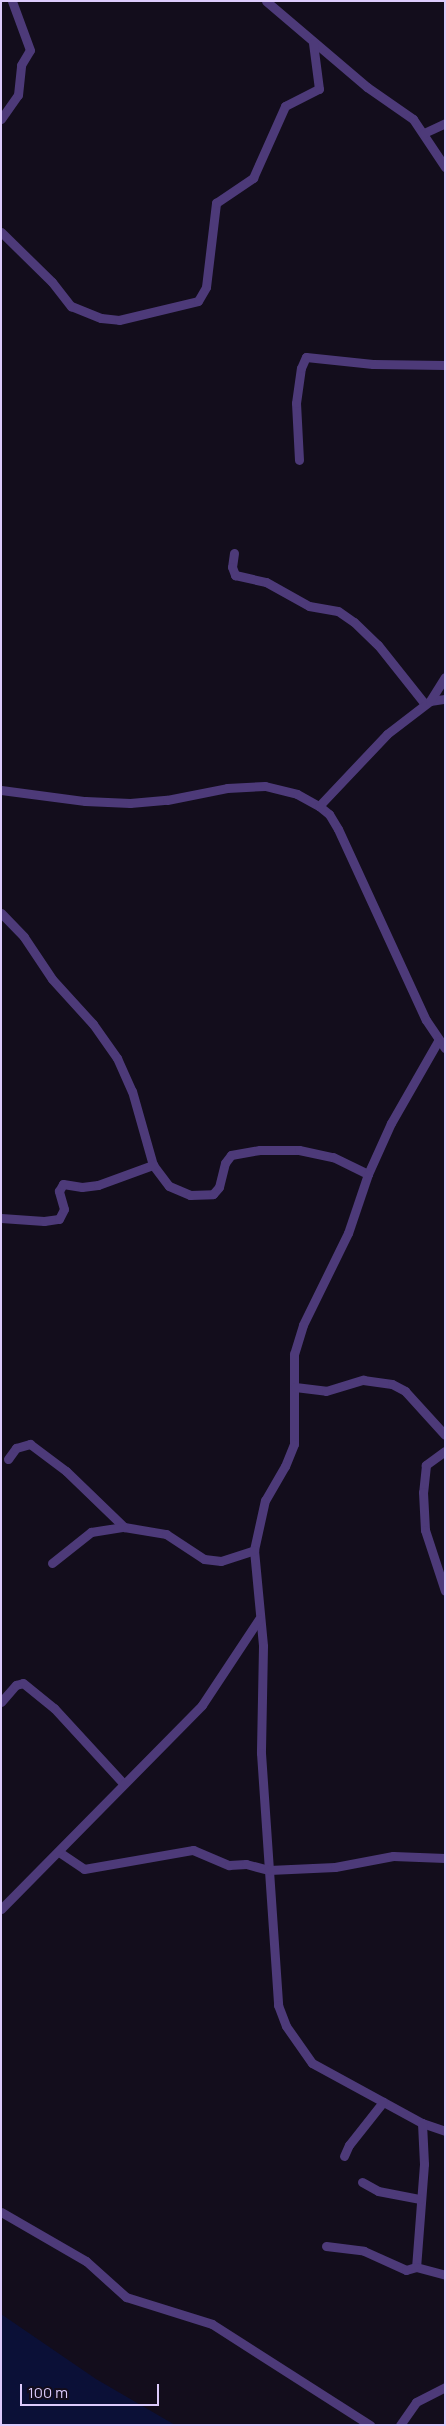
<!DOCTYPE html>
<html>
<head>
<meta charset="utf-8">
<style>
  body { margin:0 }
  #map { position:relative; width:446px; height:2426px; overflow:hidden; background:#130d1c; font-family:Manrope,sans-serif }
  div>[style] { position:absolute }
  .water>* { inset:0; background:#0b1037 }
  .minor>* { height:9px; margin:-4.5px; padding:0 4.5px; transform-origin:4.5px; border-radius:4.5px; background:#4d3a79 }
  span { translate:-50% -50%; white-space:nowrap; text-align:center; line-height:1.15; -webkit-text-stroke:4.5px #130d1c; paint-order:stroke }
  .frame { position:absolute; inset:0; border:2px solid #ddcbfc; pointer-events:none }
  .scale { position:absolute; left:20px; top:2384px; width:139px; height:22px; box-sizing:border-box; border:2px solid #ddcbfc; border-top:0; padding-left:6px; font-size:15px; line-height:18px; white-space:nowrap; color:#ddcbfc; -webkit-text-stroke:4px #130d1c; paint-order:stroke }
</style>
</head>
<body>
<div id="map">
  <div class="water">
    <i style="clip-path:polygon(1px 2314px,96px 2379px,175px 2425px,1px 2425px)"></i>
  </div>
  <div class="minor">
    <i style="left:266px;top:1px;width:133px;rotate:40.4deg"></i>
    <i style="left:367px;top:87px;width:56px;rotate:34.8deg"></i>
    <i style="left:413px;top:119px;width:58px;rotate:56.3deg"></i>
    <i style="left:1px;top:119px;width:29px;rotate:-55deg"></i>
    <i style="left:18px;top:95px;width:30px;rotate:-84deg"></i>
    <i style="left:21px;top:65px;width:17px;rotate:-59deg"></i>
    <i style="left:30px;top:50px;width:52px;rotate:-110.2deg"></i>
    <i style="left:424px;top:133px;width:23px;rotate:-25deg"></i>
    <i style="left:1px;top:232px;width:71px;rotate:44.4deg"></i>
    <i style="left:52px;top:282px;width:31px;rotate:52deg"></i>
    <i style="left:71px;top:306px;width:32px;rotate:22deg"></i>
    <i style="left:101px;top:318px;width:18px;rotate:6deg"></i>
    <i style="left:119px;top:320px;width:81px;rotate:-13.5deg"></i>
    <i style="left:198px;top:301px;width:16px;rotate:-60deg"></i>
    <i style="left:206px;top:287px;width:85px;rotate:-83.2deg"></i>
    <i style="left:216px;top:203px;width:45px;rotate:-34deg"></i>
    <i style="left:253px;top:178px;width:79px;rotate:-66deg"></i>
    <i style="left:285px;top:106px;width:38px;rotate:-27deg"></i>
    <i style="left:319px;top:89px;width:46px;rotate:-97.4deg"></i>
    <i style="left:299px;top:460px;width:57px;rotate:-93deg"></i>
    <i style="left:296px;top:403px;width:35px;rotate:-82deg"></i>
    <i style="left:301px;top:368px;width:12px;rotate:-66deg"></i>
    <i style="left:306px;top:357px;width:67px;rotate:6deg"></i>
    <i style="left:373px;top:364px;width:72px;rotate:0.8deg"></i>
    <i style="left:234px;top:553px;width:14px;rotate:98deg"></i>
    <i style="left:232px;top:567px;width:9px;rotate:69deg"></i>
    <i style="left:235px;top:575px;width:32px;rotate:13deg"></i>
    <i style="left:266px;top:582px;width:49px;rotate:29.2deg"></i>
    <i style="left:309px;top:606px;width:29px;rotate:10deg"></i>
    <i style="left:338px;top:611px;width:19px;rotate:35deg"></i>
    <i style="left:354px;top:622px;width:33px;rotate:44deg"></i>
    <i style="left:378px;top:645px;width:75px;rotate:51.5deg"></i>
    <i style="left:430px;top:701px;width:15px;rotate:-8deg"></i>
    <i style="left:1px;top:790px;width:85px;rotate:7.5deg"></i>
    <i style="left:85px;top:801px;width:45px;rotate:2.5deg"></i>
    <i style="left:130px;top:803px;width:37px;rotate:-5deg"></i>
    <i style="left:167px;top:800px;width:61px;rotate:-11.3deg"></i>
    <i style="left:227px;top:788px;width:38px;rotate:-3deg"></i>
    <i style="left:265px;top:786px;width:33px;rotate:14deg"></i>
    <i style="left:297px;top:794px;width:25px;rotate:29deg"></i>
    <i style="left:319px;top:806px;width:13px;rotate:39deg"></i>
    <i style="left:329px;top:814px;width:17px;rotate:59deg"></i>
    <i style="left:338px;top:829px;width:210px;rotate:65.3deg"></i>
    <i style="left:426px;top:1020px;width:34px;rotate:56deg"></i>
    <i style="left:319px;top:806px;width:99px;rotate:-46.6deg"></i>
    <i style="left:387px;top:734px;width:54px;rotate:-37.5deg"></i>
    <i style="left:430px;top:701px;width:28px;rotate:-58deg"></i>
    <i style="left:1px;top:913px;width:33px;rotate:46deg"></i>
    <i style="left:24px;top:937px;width:50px;rotate:56.3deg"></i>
    <i style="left:52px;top:979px;width:61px;rotate:47.7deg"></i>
    <i style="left:93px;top:1024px;width:42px;rotate:54.8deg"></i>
    <i style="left:117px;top:1058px;width:36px;rotate:66deg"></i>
    <i style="left:132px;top:1091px;width:77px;rotate:74.2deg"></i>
    <i style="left:153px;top:1165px;width:26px;rotate:53deg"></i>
    <i style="left:169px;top:1186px;width:23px;rotate:23deg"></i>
    <i style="left:190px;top:1195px;width:23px;rotate:-2deg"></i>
    <i style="left:213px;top:1194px;width:9px;rotate:-49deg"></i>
    <i style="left:219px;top:1187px;width:25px;rotate:-76deg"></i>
    <i style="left:225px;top:1163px;width:10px;rotate:-53deg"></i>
    <i style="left:231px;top:1155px;width:29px;rotate:-10deg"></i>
    <i style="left:260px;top:1150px;width:39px"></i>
    <i style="left:299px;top:1150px;width:35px;rotate:12deg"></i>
    <i style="left:333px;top:1157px;width:39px;rotate:26deg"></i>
    <i style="left:438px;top:1041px;width:95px;rotate:119.8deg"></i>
    <i style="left:391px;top:1123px;width:56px;rotate:114.3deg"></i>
    <i style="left:368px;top:1174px;width:62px;rotate:108.7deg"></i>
    <i style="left:348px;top:1233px;width:102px;rotate:116.1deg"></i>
    <i style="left:303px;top:1325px;width:30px;rotate:107deg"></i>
    <i style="left:294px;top:1354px;width:90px;rotate:90deg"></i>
    <i style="left:294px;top:1444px;width:24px;rotate:112deg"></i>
    <i style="left:285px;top:1466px;width:39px;rotate:120deg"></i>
    <i style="left:265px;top:1500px;width:51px;rotate:102.4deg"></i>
    <i style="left:254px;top:1550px;width:96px;rotate:84.6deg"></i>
    <i style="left:263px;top:1646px;width:107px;rotate:91.1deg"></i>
    <i style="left:261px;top:1753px;width:253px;rotate:86.1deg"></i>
    <i style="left:278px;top:2005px;width:22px;rotate:69deg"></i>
    <i style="left:286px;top:2026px;width:45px;rotate:54.9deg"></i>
    <i style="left:312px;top:2063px;width:125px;rotate:28.6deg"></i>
    <i style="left:422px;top:2123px;width:24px;rotate:19deg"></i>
    <i style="left:1px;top:1218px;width:43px;rotate:4deg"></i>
    <i style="left:44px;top:1221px;width:15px;rotate:-8deg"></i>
    <i style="left:59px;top:1219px;width:11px;rotate:-63deg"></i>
    <i style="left:64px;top:1209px;width:19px;rotate:-106deg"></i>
    <i style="left:59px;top:1191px;width:8px;rotate:-60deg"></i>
    <i style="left:63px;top:1184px;width:19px;rotate:9deg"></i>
    <i style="left:82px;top:1187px;width:16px;rotate:-7deg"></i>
    <i style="left:98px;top:1185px;width:59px;rotate:-20deg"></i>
    <i style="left:295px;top:1387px;width:31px;rotate:7deg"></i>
    <i style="left:326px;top:1391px;width:39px;rotate:-17deg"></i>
    <i style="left:363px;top:1380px;width:29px;rotate:8deg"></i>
    <i style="left:392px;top:1384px;width:15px;rotate:28deg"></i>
    <i style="left:405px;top:1391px;width:59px;rotate:47.7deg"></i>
    <i style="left:445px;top:1451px;width:24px;rotate:144deg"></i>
    <i style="left:426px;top:1465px;width:27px;rotate:96deg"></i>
    <i style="left:423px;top:1492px;width:38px;rotate:87deg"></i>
    <i style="left:425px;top:1530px;width:64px;rotate:71.8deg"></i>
    <i style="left:8px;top:1459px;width:14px;rotate:-54deg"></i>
    <i style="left:16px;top:1448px;width:15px;rotate:-16deg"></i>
    <i style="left:30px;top:1444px;width:45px;rotate:36.9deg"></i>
    <i style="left:66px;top:1471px;width:81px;rotate:44deg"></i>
    <i style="left:124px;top:1527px;width:43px;rotate:9.5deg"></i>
    <i style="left:166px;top:1534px;width:45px;rotate:33.3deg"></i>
    <i style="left:204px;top:1559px;width:17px;rotate:7deg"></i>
    <i style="left:221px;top:1561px;width:35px;rotate:-18deg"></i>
    <i style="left:52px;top:1563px;width:50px;rotate:-38.5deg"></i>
    <i style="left:91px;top:1532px;width:33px;rotate:-9deg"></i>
    <i style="left:1px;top:1702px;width:23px;rotate:-49deg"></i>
    <i style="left:16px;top:1685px;width:7px;rotate:-16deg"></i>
    <i style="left:23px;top:1683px;width:40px;rotate:39deg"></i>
    <i style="left:54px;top:1708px;width:102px;rotate:47.4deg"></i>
    <i style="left:59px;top:1852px;width:30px;rotate:34deg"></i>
    <i style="left:84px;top:1869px;width:111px;rotate:-9.9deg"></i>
    <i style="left:193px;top:1850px;width:39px;rotate:23deg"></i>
    <i style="left:229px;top:1865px;width:17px;rotate:-3deg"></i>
    <i style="left:246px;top:1864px;width:24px;rotate:15deg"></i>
    <i style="left:269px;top:1870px;width:66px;rotate:-2.6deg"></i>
    <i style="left:335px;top:1867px;width:59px;rotate:-10.7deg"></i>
    <i style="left:393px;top:1856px;width:52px;rotate:2.2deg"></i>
    <i style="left:1px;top:1909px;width:286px;rotate:-45.4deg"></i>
    <i style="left:202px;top:1705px;width:103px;rotate:-56.5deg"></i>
    <i style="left:422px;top:2123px;width:41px;rotate:87.2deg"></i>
    <i style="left:424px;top:2164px;width:103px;rotate:94.4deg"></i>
    <i style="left:416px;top:2267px;width:30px;rotate:15deg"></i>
    <i style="left:344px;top:2156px;width:12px;rotate:-66deg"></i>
    <i style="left:349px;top:2145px;width:55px;rotate:-51.7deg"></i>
    <i style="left:362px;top:2182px;width:18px;rotate:29deg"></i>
    <i style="left:378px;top:2191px;width:43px;rotate:10.8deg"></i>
    <i style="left:1px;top:2212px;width:98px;rotate:30deg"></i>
    <i style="left:86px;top:2261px;width:54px;rotate:42deg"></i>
    <i style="left:126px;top:2297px;width:90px;rotate:17.4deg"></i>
    <i style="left:212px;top:2324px;width:188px;rotate:32.6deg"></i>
    <i style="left:326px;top:2246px;width:38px;rotate:7deg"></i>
    <i style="left:364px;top:2251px;width:46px;rotate:24.3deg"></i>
    <i style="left:406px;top:2270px;width:10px;rotate:-17deg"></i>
    <i style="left:400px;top:2425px;width:28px;rotate:-55deg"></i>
    <i style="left:416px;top:2402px;width:33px;rotate:-27deg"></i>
  </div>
  <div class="frame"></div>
  <div class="scale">100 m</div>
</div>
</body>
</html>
